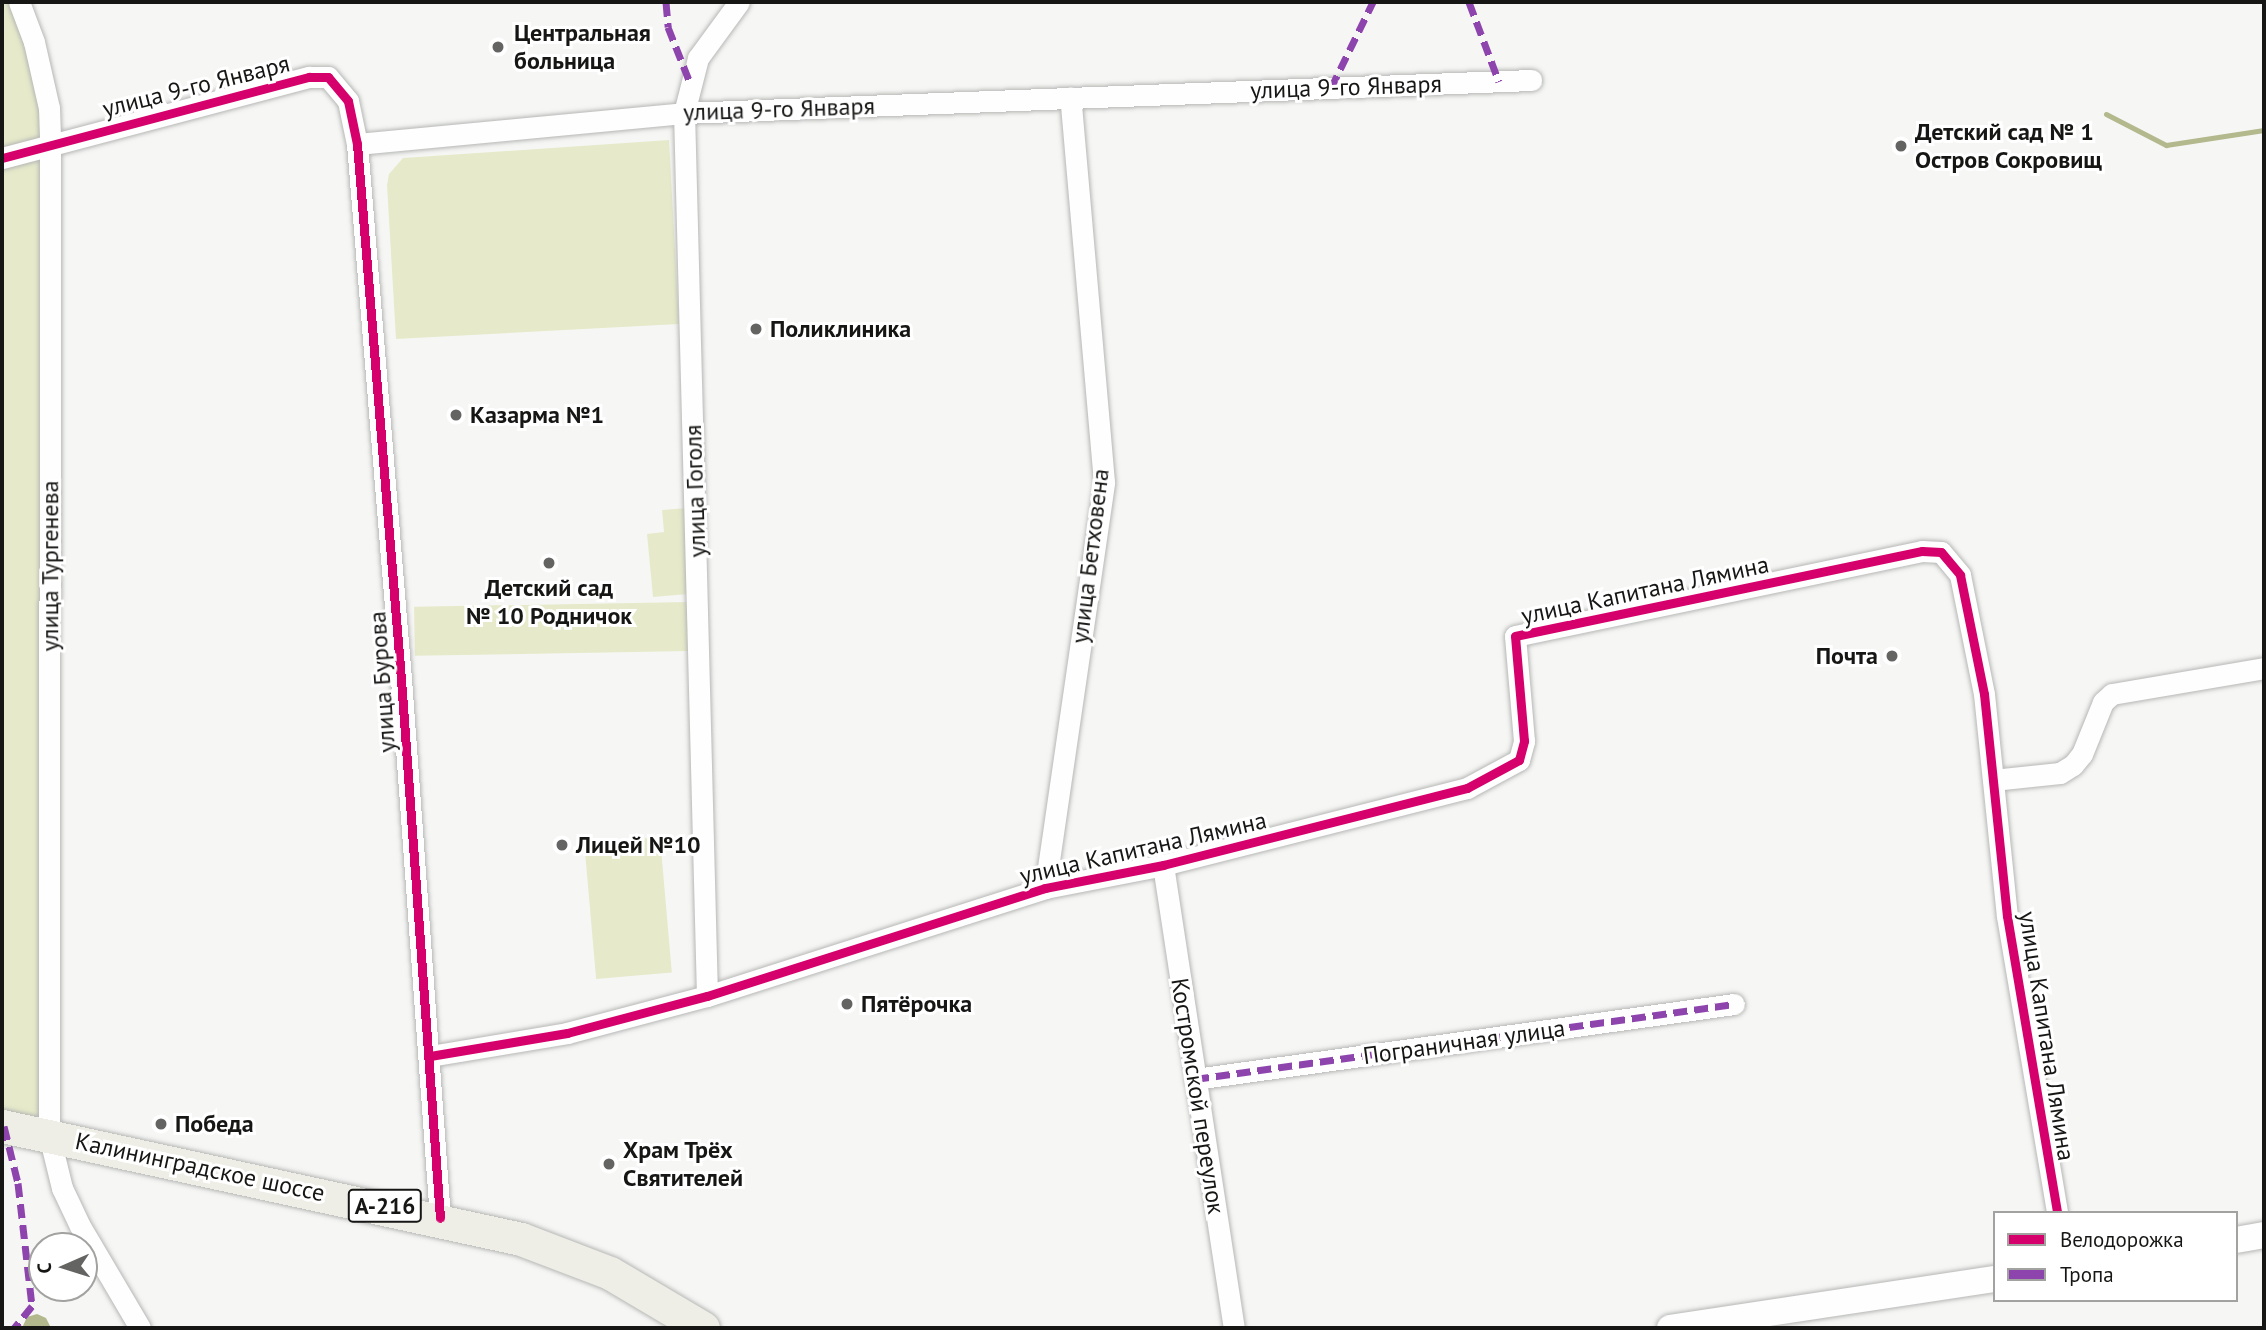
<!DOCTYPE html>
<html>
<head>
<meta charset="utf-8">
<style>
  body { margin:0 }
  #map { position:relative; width:2266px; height:1330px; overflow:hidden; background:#f6f7f5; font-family:"PT Sans",sans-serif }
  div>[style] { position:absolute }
  .green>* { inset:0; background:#e6eaca; transform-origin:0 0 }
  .water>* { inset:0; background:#b4b88d }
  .stream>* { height:5px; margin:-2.5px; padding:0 2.5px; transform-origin:2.5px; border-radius:2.5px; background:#b4b88d }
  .roads { filter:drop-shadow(0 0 2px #b6b7b5) drop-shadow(0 0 2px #b6b7b5) }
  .minor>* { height:21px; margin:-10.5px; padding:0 10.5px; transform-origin:10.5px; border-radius:10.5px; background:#fefefe }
  .tertiary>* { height:26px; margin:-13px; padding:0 13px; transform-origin:13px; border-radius:13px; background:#fefefe }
  .primary>* { height:33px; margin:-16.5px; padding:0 16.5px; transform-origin:16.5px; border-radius:16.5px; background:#eeeee7 }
  .quiet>* { height:7px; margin-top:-3.5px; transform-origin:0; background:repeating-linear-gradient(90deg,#8e44ad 0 14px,transparent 0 21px) }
  .cycleway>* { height:9px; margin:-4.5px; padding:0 4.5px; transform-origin:4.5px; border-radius:4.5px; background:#d6006c }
  .dots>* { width:19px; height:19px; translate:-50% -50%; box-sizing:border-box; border:4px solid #fff; border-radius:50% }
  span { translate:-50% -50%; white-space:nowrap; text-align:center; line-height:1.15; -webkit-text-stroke:6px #fff; paint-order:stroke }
  .shield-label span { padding:2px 5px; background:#fff; border:2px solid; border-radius:5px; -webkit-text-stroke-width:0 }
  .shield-label { font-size:23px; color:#161614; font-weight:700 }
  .poi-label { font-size:24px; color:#161614; font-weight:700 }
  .left { translate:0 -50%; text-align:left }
  .right { translate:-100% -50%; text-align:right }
  .street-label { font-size:24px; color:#161614 }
  .frame { position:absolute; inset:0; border:4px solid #161614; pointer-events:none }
  .legend { position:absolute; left:1993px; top:1211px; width:245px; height:91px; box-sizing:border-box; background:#fff; border:2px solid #a2a2a1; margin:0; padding:9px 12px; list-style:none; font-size:21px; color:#161614 }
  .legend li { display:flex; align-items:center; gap:14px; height:35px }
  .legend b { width:35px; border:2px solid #a2a2a1 }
  .north { position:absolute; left:28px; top:1232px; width:70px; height:70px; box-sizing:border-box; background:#fff; border:2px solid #a2a2a1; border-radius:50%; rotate:267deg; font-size:19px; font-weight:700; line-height:28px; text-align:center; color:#161614 }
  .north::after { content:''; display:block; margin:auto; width:24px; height:32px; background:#646563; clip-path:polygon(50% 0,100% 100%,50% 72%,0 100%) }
</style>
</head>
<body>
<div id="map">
  <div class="green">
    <i style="clip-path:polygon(2px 2px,19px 2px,49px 108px,49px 1135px,2px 1126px)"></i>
    <i style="clip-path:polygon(669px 140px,679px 324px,396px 339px,387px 185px,389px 174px,403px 158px)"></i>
    <i style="clip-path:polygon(687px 508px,688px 594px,653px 597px,647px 534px,664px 532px,662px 510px)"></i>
    <i style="left:689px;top:602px;width:49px;height:275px;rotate:89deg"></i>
    <i style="left:660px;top:837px;width:136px;height:76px;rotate:85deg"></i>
  </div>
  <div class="water">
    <i style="clip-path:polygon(37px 1314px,46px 1318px,51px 1328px,22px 1328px,27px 1317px)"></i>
  </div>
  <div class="stream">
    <i style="left:2106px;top:114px;width:68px;rotate:27.3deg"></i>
    <i style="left:2166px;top:145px;width:99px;rotate:-8.7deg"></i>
  </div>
  <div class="roads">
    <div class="minor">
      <i style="left:19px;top:2px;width:43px;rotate:69.4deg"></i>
      <i style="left:34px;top:42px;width:68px;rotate:77.2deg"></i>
      <i style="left:49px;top:108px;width:36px;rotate:88deg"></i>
      <i style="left:50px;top:144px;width:991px;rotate:90.06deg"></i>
      <i style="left:49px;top:1135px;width:55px;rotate:76.2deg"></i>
      <i style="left:62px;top:1188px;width:42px;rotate:64.7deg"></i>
      <i style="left:80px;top:1226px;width:118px;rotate:59.5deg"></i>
      <i style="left:357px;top:144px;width:328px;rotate:-5.4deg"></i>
      <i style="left:684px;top:113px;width:848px;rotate:-2.23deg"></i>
      <i style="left:2px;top:158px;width:318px;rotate:-14.8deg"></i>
      <i style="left:309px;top:77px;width:19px"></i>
      <i style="left:328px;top:77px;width:31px;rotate:50deg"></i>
      <i style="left:348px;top:101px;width:44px;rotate:78.2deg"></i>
      <i style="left:357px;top:144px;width:537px;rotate:85.3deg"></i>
      <i style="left:401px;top:679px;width:540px;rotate:85.86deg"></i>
      <i style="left:1993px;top:780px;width:67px;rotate:-6deg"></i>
      <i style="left:2060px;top:773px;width:15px;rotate:-32deg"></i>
      <i style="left:2073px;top:765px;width:14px;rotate:-51deg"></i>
      <i style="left:2082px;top:754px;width:56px;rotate:-68deg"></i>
      <i style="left:2103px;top:702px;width:12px;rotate:-42deg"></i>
      <i style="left:2112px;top:694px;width:154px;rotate:-9.7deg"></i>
      <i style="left:1163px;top:865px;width:468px;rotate:81.3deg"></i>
      <i style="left:1045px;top:888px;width:410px;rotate:-81.7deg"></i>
      <i style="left:1104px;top:482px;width:386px;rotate:-95deg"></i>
      <i style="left:707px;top:996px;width:883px;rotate:-91.49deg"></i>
      <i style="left:684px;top:113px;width:57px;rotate:-75.7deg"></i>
      <i style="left:698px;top:58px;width:69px;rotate:-53.8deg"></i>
      <i style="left:430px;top:1056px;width:139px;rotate:-9.5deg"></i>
      <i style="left:567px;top:1033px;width:145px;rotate:-14.8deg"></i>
      <i style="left:707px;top:996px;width:355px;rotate:-17.7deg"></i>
      <i style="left:1045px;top:888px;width:120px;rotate:-11deg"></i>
      <i style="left:1163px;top:865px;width:314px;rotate:-14.2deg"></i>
      <i style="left:1467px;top:788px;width:59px;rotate:-28.3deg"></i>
      <i style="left:1519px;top:760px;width:20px;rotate:-75deg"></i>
      <i style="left:1524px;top:741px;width:105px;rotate:-94.9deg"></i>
      <i style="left:1515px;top:636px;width:416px;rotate:-11.8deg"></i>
      <i style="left:1922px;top:551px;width:19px;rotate:3deg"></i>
      <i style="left:1941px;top:552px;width:30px;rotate:50deg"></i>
      <i style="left:1960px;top:575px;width:121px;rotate:78.6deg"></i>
      <i style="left:1984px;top:694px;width:223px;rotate:84.1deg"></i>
      <i style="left:2007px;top:916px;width:301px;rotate:80.4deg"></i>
      <i style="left:1195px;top:1079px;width:544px;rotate:-7.92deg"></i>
    </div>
    <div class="tertiary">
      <i style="left:2236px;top:1240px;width:28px;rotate:-10deg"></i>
      <i style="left:1670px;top:1328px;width:329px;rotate:-8.6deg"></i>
    </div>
    <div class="primary">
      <i style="left:2px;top:1126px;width:531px;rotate:12.28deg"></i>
      <i style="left:521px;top:1239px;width:95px;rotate:20.9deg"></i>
      <i style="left:610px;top:1273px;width:108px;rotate:30.6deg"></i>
    </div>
  </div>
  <div class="quiet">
    <i style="left:666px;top:2px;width:25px;rotate:85deg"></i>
    <i style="left:668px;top:27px;width:62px;rotate:68.4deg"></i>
    <i style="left:1469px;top:2px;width:85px;rotate:69.4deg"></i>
    <i style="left:1331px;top:88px;width:96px;rotate:-64deg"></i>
    <i style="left:1195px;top:1079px;width:544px;rotate:-7.92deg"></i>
    <i style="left:4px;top:1126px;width:59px;rotate:76.2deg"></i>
    <i style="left:18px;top:1183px;width:124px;rotate:83.5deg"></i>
    <i style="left:32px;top:1306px;width:28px;rotate:129deg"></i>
  </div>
  <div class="cycleway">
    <i style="left:2px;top:158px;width:318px;rotate:-14.8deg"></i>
    <i style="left:309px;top:77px;width:19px"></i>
    <i style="left:328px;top:77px;width:31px;rotate:50deg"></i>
    <i style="left:348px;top:101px;width:44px;rotate:78.2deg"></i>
    <i style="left:357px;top:144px;width:537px;rotate:85.3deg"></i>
    <i style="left:401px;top:679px;width:540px;rotate:85.86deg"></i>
    <i style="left:430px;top:1056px;width:139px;rotate:-9.5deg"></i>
    <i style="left:567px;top:1033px;width:145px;rotate:-14.8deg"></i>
    <i style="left:707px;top:996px;width:355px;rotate:-17.7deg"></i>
    <i style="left:1045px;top:888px;width:120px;rotate:-11deg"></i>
    <i style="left:1163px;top:865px;width:314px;rotate:-14.2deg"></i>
    <i style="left:1467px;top:788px;width:59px;rotate:-28.3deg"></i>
    <i style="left:1519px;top:760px;width:20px;rotate:-75deg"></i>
    <i style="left:1524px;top:741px;width:105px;rotate:-94.9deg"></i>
    <i style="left:1515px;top:636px;width:416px;rotate:-11.8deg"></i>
    <i style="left:1922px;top:551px;width:19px;rotate:3deg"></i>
    <i style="left:1941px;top:552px;width:30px;rotate:50deg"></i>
    <i style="left:1960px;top:575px;width:121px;rotate:78.6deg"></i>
    <i style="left:1984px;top:694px;width:223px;rotate:84.1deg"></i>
    <i style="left:2007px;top:916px;width:301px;rotate:80.4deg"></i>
  </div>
  <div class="dots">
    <i style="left:498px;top:47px;background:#646563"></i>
    <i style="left:1901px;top:146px;background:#646563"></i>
    <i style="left:756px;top:329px;background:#646563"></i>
    <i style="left:456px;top:415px;background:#646563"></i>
    <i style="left:549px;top:563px;background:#646563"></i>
    <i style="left:1892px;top:656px;background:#646563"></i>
    <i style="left:562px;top:845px;background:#646563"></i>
    <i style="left:847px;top:1004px;background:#646563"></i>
    <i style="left:161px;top:1124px;background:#646563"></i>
    <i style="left:609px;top:1164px;background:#646563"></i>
  </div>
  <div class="shield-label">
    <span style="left:385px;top:1206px">А-216</span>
  </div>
  <div class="poi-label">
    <span class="left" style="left:514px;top:47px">Центральная<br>больница</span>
    <span class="left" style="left:1915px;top:146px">Детский сад № 1<br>Остров Сокровищ</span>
    <span class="left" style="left:770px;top:329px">Поликлиника</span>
    <span class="left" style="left:470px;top:415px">Казарма №1</span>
    <span style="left:549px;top:602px">Детский сад<br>№ 10 Родничок</span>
    <span class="right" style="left:1878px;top:656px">Почта</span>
    <span class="left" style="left:576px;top:845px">Лицей №10</span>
    <span class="left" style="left:861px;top:1004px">Пятёрочка</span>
    <span class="left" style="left:175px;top:1124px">Победа</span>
    <span class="left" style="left:623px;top:1164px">Храм Трёх<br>Святителей</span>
  </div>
  <div class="street-label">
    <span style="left:196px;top:86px;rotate:-14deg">улица 9-го Января</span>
    <span style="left:1346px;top:87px;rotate:-2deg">улица 9-го Января</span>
    <span style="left:779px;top:109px;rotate:-2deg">улица 9-го Января</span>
    <span style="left:695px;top:491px;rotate:-92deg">улица Гоголя</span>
    <span style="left:1090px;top:556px;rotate:-83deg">улица Бетховена</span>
    <span style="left:50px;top:566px;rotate:-90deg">улица Тургенева</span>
    <span style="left:1645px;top:590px;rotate:-12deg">улица Капитана Лямина</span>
    <span style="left:382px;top:682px;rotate:-94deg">улица Бурова</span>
    <span style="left:1143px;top:848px;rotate:-13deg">улица Капитана Лямина</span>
    <span style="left:2047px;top:1036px;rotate:81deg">улица Капитана Лямина</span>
    <span style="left:1464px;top:1042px;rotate:-8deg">Пограничная улица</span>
    <span style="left:1198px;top:1096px;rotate:81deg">Костромской переулок</span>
    <span style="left:200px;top:1167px;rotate:12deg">Калининградское шоссе</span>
  </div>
  <div class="frame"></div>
  <ul class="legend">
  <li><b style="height:9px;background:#d6006c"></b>Велодорожка</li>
  <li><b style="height:9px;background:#8e44ad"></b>Тропа</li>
  </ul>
  <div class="north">С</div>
</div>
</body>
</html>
